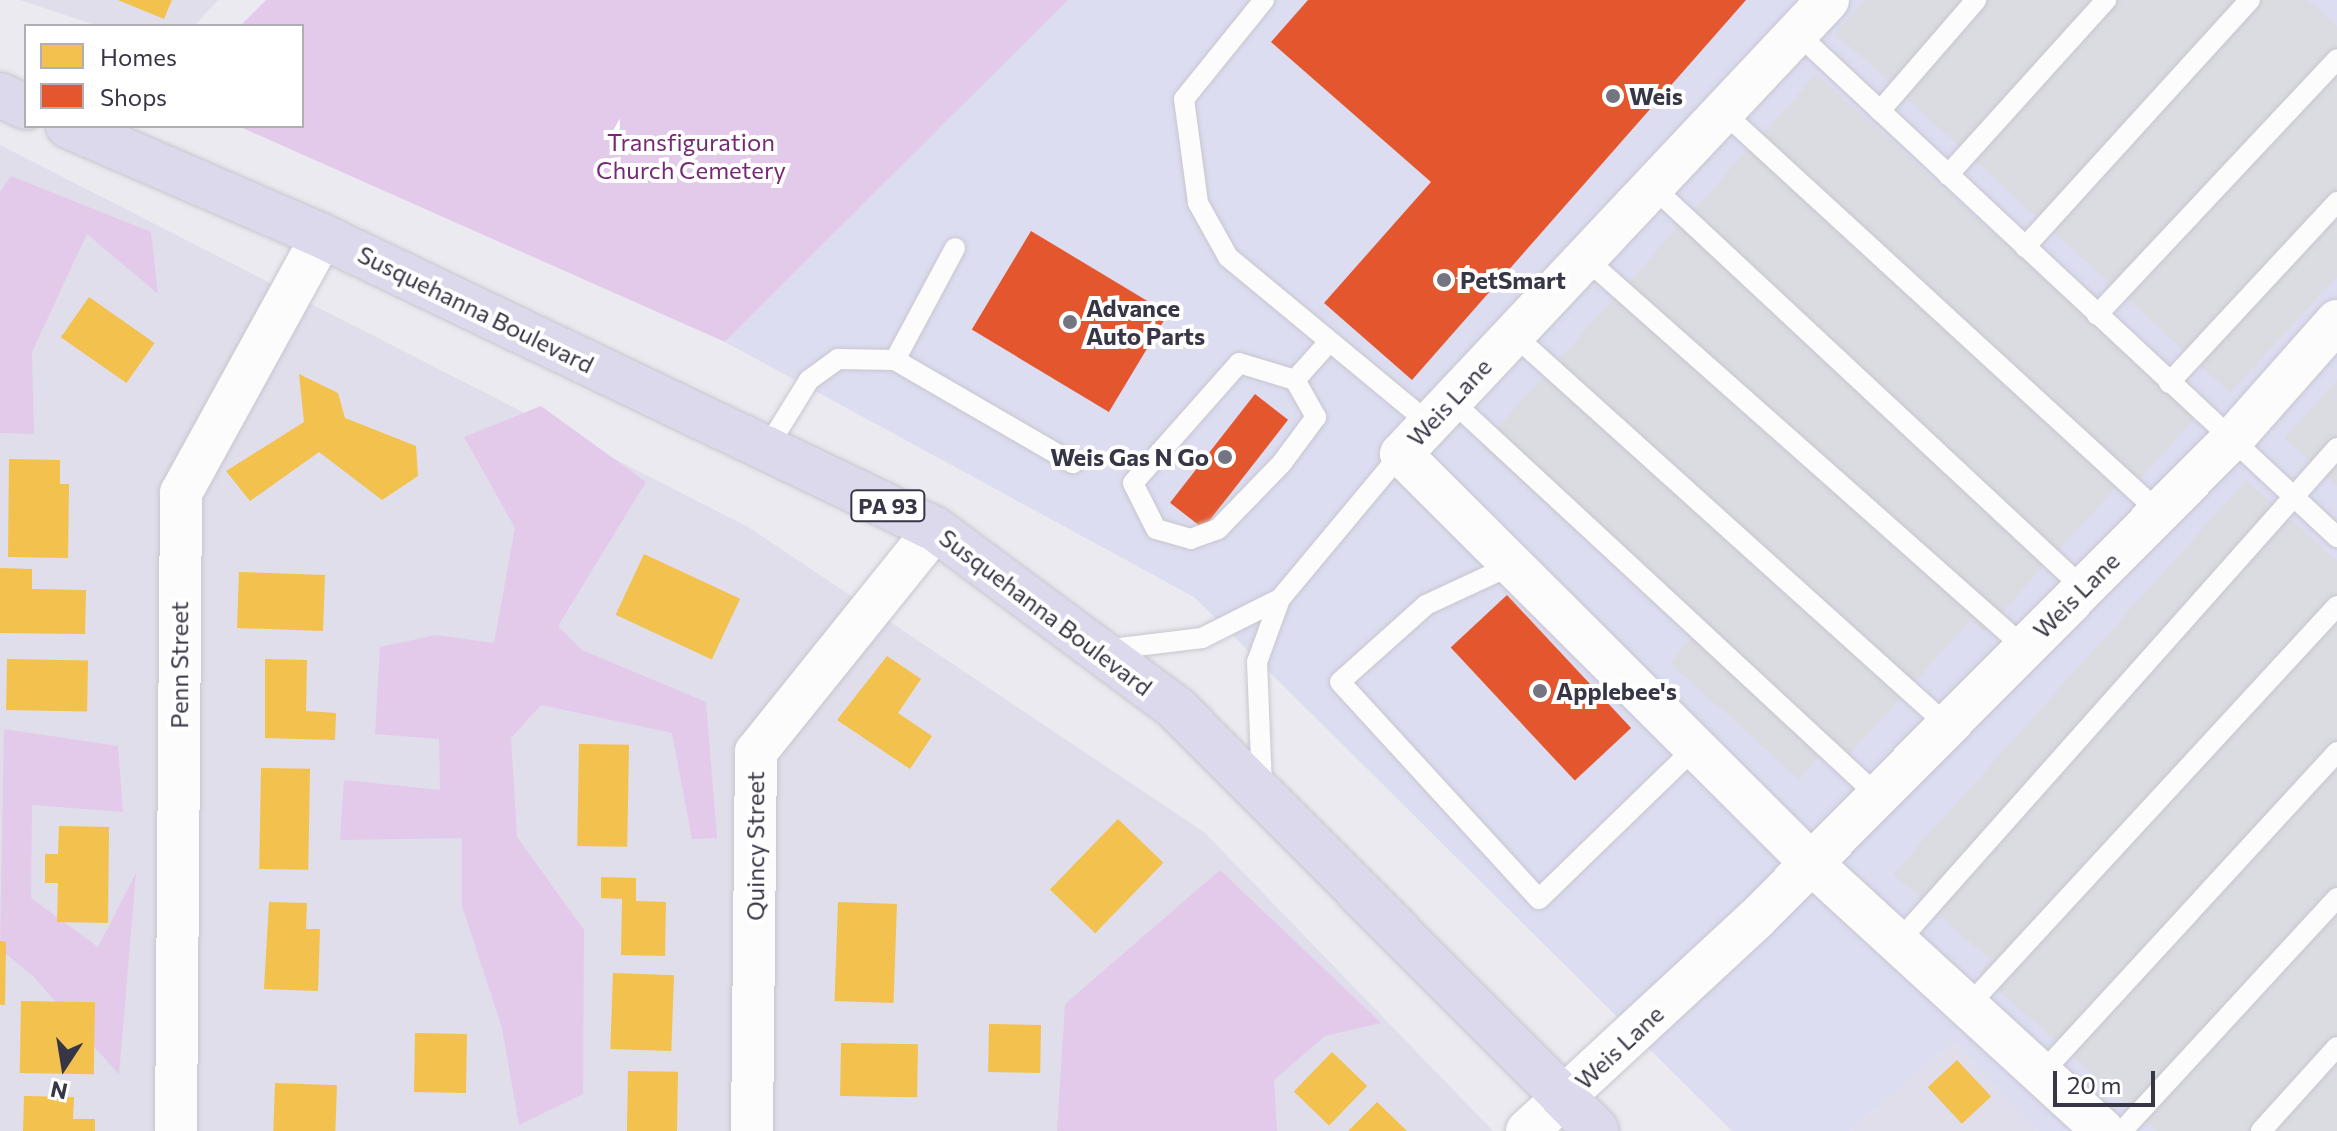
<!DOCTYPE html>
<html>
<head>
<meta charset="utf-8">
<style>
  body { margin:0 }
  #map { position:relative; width:2337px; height:1131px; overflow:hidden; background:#eaeaf0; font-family:Commissioner,sans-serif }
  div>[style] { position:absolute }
  .residential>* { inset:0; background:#dfdeea }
  .commercial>* { inset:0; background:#ddddf2 }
  .green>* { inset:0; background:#e4caea }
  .parking>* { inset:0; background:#dbdbe2 }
  .homes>* { inset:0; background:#f2c14e; transform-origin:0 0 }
  .shops>* { inset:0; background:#e4572e; transform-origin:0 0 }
  .roads { filter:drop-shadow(0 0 2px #c7c6ce) drop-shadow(0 0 2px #c7c6ce) }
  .lane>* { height:20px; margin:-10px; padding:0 10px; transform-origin:10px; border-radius:10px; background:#fcfcfd }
  .street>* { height:42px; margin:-21px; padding:0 21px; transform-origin:21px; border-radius:21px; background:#fcfcfd }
  .highway>* { height:44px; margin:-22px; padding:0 22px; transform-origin:22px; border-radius:22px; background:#dbd9eb }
  .dots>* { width:22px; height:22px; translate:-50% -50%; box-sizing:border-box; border:4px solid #fff; border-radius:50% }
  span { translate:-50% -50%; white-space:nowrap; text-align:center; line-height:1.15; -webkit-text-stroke:8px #fff; paint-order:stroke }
  .shield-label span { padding:2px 6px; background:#fff; border:2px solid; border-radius:6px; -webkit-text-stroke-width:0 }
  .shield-label { font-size:22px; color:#363646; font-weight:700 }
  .poi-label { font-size:24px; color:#363646; font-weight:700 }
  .left { translate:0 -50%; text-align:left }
  .right { translate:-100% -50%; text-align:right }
  .park-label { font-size:24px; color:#762a74 }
  .street-label { font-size:24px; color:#363646 }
  .legend { position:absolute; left:24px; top:24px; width:280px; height:104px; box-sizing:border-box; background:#fff; border:2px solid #afafb5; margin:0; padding:10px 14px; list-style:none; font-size:24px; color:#363646 }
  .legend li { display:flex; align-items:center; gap:16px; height:40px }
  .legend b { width:40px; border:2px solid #afafb5 }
  .north { position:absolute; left:24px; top:1027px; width:80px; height:80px; -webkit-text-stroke:6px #fff; paint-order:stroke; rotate:192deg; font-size:22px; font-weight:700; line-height:32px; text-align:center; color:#363646 }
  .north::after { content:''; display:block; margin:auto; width:28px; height:36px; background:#363646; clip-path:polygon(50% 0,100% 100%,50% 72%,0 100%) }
  .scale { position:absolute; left:2053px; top:1071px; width:102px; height:36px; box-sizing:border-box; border:4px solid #363646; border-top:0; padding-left:10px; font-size:24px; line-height:28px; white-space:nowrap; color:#363646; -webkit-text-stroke:6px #fff; paint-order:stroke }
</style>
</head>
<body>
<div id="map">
  <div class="residential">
    <i style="clip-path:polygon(20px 0,218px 0,194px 26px,98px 26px)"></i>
    <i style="clip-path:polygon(0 145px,748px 527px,1204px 832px,1493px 1131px,0 1131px)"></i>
    <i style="clip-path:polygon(1953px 1042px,2038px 1131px,1850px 1131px)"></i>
  </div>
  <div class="commercial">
    <i style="clip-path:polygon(1068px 0,2337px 0,2337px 1131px,2038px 1131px,1953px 1042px,1850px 1131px,1732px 1131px,1194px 597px,725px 342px)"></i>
  </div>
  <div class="green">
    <i style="clip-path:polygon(266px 0,1068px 0,725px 342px,238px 126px,302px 126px,302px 26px,240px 26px)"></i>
    <i style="clip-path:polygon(11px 176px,151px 232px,158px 294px,87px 234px,32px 352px,34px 434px,0 433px,0 192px)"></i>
    <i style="clip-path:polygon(541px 406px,646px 482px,558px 626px,582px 650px,706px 702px,717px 838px,692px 839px,672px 733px,541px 705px,511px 738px,517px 837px,584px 930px,583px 1094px,519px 1125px,502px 1028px,462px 906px,462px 838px,340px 840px,344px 780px,440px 790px,439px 739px,375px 734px,380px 647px,436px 635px,494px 643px,515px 528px,464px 437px)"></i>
    <i style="clip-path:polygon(4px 729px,118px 746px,123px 812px,32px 805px,31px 898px,98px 947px,136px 873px,119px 1075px,34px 977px,0 949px)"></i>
    <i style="clip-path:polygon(1220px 870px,1381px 1023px,1325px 1036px,1274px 1080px,1277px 1131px,1057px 1131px,1065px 1004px)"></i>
  </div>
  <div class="parking">
    <i style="clip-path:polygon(1865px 0,2308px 0,2337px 26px,2337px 277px,2230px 393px,1835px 33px)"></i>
    <i style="clip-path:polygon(1816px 74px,2197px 416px,2125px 496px,2115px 488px,1984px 632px,1971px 620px,1837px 769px,1821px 754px,1799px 779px,1670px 663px,1693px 636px,1481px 446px)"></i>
    <i style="clip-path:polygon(2337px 380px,2337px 486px,2284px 438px)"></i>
    <i style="clip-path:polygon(2246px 480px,2337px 561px,2337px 1131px,2157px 1131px,1979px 973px,1990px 960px,1893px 874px)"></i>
  </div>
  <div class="homes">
    <i style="clip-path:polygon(118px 0,172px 0,164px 19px)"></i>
    <i style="left:89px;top:297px;width:80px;height:49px;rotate:35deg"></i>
    <i style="clip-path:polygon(299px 374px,338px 393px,345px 418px,416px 446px,418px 476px,382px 500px,319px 452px,250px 501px,226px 471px,304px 422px)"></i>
    <i style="clip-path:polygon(9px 459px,60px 460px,60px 484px,69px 484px,68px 558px,8px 557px)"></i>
    <i style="left:644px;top:554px;width:106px;height:67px;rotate:25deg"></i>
    <i style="clip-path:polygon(0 568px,32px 569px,32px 589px,86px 590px,85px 634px,0 633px)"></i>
    <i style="left:239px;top:572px;width:86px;height:56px;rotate:2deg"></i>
    <i style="clip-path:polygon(887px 656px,921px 679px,898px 713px,932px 736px,910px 769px,837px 720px)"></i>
    <i style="left:7px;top:659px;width:81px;height:51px;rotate:1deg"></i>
    <i style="clip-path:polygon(265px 659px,307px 660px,306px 711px,336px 713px,335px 740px,265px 738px)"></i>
    <i style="left:579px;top:744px;width:50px;height:102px;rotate:1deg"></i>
    <i style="left:261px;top:768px;width:49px;height:101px;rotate:1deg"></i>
    <i style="left:1118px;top:819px;width:63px;height:98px;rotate:44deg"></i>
    <i style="clip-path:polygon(59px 826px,109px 827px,108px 923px,57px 922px,58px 883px,45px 883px,45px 854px,58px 854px)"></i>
    <i style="clip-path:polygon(601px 877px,636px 878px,636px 901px,666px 902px,665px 956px,621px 955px,622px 899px,601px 898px)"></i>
    <i style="clip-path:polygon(269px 902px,307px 903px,306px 929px,320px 929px,318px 991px,264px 989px)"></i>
    <i style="left:838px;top:902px;width:59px;height:99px;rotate:2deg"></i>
    <i style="clip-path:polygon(0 941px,6px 942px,5px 1005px,0 1005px)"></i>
    <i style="left:613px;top:973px;width:61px;height:76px;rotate:2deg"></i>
    <i style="left:21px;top:1001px;width:74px;height:72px;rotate:1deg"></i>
    <i style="left:989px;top:1024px;width:52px;height:48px;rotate:1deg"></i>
    <i style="left:415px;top:1033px;width:52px;height:59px;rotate:1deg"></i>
    <i style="left:841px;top:1043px;width:77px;height:53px;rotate:1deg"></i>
    <i style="left:1332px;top:1052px;width:49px;height:55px;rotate:44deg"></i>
    <i style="left:1957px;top:1060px;width:50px;height:40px;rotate:47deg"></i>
    <i style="left:628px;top:1071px;width:50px;height:60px;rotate:1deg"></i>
    <i style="left:275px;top:1083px;width:62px;height:48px;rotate:2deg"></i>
    <i style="clip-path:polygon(24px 1096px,74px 1097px,73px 1119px,95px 1119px,95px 1131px,23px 1131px)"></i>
    <i style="clip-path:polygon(1377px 1102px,1407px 1131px,1348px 1131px)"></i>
  </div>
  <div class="shops">
    <i style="clip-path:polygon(1308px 0,1746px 0,1412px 380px,1324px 303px,1431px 182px,1271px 42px)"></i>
    <i style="left:1031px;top:231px;width:160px;height:115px;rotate:31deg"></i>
    <i style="left:1255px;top:394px;width:42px;height:138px;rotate:38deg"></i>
    <i style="left:1507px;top:595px;width:182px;height:77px;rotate:47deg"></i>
  </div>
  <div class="roads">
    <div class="lane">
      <i style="left:1264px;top:0;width:127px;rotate:128.9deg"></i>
      <i style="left:1184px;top:99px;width:105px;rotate:82.3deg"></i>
      <i style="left:1198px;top:203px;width:62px;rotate:60.9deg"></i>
      <i style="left:1228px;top:257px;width:262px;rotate:39.6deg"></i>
      <i style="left:1797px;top:33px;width:739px;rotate:43.03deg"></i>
      <i style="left:1722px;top:111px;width:593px;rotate:42.54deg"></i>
      <i style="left:1880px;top:111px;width:147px;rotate:-49.1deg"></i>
      <i style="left:1948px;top:175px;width:236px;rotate:-47.9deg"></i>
      <i style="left:1652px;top:186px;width:589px;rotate:43.01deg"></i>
      <i style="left:2025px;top:247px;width:334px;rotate:-47.7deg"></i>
      <i style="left:1585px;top:258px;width:587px;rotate:41.54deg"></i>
      <i style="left:2097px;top:315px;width:351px;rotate:-46.8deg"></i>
      <i style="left:1513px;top:334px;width:584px;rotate:42.02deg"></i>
      <i style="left:895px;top:360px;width:206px;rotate:30.1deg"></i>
      <i style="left:1295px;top:380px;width:43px;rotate:60.4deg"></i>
      <i style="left:1316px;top:417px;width:57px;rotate:126.5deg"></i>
      <i style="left:1282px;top:463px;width:92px;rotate:134.1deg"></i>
      <i style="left:1218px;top:529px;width:29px;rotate:160deg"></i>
      <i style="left:1191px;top:539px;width:36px;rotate:-164deg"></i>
      <i style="left:1156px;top:529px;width:51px;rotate:-116.6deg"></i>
      <i style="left:1133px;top:483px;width:160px;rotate:-48.5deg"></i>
      <i style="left:1239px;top:363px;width:59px;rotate:16.9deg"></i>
      <i style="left:1295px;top:380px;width:51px;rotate:-48.2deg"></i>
      <i style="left:2169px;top:383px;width:247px;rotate:-47.1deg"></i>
      <i style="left:1451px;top:400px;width:581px;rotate:42.84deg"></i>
      <i style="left:767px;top:448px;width:80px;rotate:-58.3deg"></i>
      <i style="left:809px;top:380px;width:36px;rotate:-36deg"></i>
      <i style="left:838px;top:359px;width:57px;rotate:1deg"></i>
      <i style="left:895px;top:360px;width:127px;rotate:-61.8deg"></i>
      <i style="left:1512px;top:565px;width:95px;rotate:155.1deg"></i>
      <i style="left:1426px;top:605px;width:115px;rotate:138.2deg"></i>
      <i style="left:1340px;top:682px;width:294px;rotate:47.5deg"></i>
      <i style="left:1539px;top:899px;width:217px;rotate:-44.1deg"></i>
      <i style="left:1103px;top:650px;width:100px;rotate:-6.9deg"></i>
      <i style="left:1202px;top:638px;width:87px;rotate:-26.6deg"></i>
      <i style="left:1280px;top:599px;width:189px;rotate:-50.2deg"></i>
      <i style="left:1262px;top:786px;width:124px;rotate:-92.3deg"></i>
      <i style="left:1257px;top:662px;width:67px;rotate:-69.9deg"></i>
      <i style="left:1898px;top:942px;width:661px;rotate:-48.37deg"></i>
      <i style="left:1969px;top:1005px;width:543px;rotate:-47.31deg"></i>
      <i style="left:2042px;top:1073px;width:436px;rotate:-47.4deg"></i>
      <i style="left:2122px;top:1131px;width:317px;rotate:-47.3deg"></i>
      <i style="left:2261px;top:1131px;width:113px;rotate:-47.9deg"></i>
    </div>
    <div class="street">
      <i style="left:1828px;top:0;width:623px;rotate:133.24deg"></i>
      <i style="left:1401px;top:454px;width:578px;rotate:44.93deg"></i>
      <i style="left:1810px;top:862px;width:398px;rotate:42.5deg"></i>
      <i style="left:176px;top:1131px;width:638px;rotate:-89.55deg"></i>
      <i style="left:181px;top:493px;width:293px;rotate:-61.2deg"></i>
      <i style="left:752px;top:1131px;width:379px;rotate:-89.4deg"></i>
      <i style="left:756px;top:752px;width:286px;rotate:-51.2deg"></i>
      <i style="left:1527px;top:1131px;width:312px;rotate:-42.8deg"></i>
      <i style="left:1756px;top:919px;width:683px;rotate:-45.24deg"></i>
      <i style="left:2237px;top:434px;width:151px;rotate:-48.5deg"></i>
    </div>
    <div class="highway">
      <i style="left:0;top:95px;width:29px;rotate:25deg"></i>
      <i style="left:68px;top:126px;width:277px;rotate:23.4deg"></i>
      <i style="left:322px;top:236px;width:679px;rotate:25.55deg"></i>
      <i style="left:935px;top:529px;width:302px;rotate:36.6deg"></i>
      <i style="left:1177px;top:709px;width:595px;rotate:45.14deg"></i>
    </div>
  </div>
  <div class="dots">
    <i style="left:1613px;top:96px;background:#757582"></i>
    <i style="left:1444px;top:280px;background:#757582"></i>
    <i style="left:1070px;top:322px;background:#757582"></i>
    <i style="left:1225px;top:457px;background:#757582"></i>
    <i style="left:1540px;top:691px;background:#757582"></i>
  </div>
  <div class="shield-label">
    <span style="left:888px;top:506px">PA 93</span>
  </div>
  <div class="poi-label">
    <span class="left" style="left:1629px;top:96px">Weis</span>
    <span class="left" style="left:1460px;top:280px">PetSmart</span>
    <span class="left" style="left:1086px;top:322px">Advance<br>Auto Parts</span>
    <span class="right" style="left:1209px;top:457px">Weis Gas N Go</span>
    <span class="left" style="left:1556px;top:691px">Applebee's</span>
  </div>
  <div class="park-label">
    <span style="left:691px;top:156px">Transfiguration<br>Church Cemetery</span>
  </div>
  <div class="street-label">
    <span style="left:476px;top:309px;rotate:26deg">Susquehanna Boulevard</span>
    <span style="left:1449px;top:402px;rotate:-47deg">Weis Lane</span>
    <span style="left:2076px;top:595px;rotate:-45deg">Weis Lane</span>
    <span style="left:1046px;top:612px;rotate:37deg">Susquehanna Boulevard</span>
    <span style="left:179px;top:665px;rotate:-90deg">Penn Street</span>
    <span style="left:755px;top:846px;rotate:-90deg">Quincy Street</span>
    <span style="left:1619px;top:1047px;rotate:-43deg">Weis Lane</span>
  </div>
  <ul class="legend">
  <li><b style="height:22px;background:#f2c14e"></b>Homes</li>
  <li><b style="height:22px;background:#e4572e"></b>Shops</li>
  </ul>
  <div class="north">N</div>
  <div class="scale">20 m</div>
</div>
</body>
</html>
